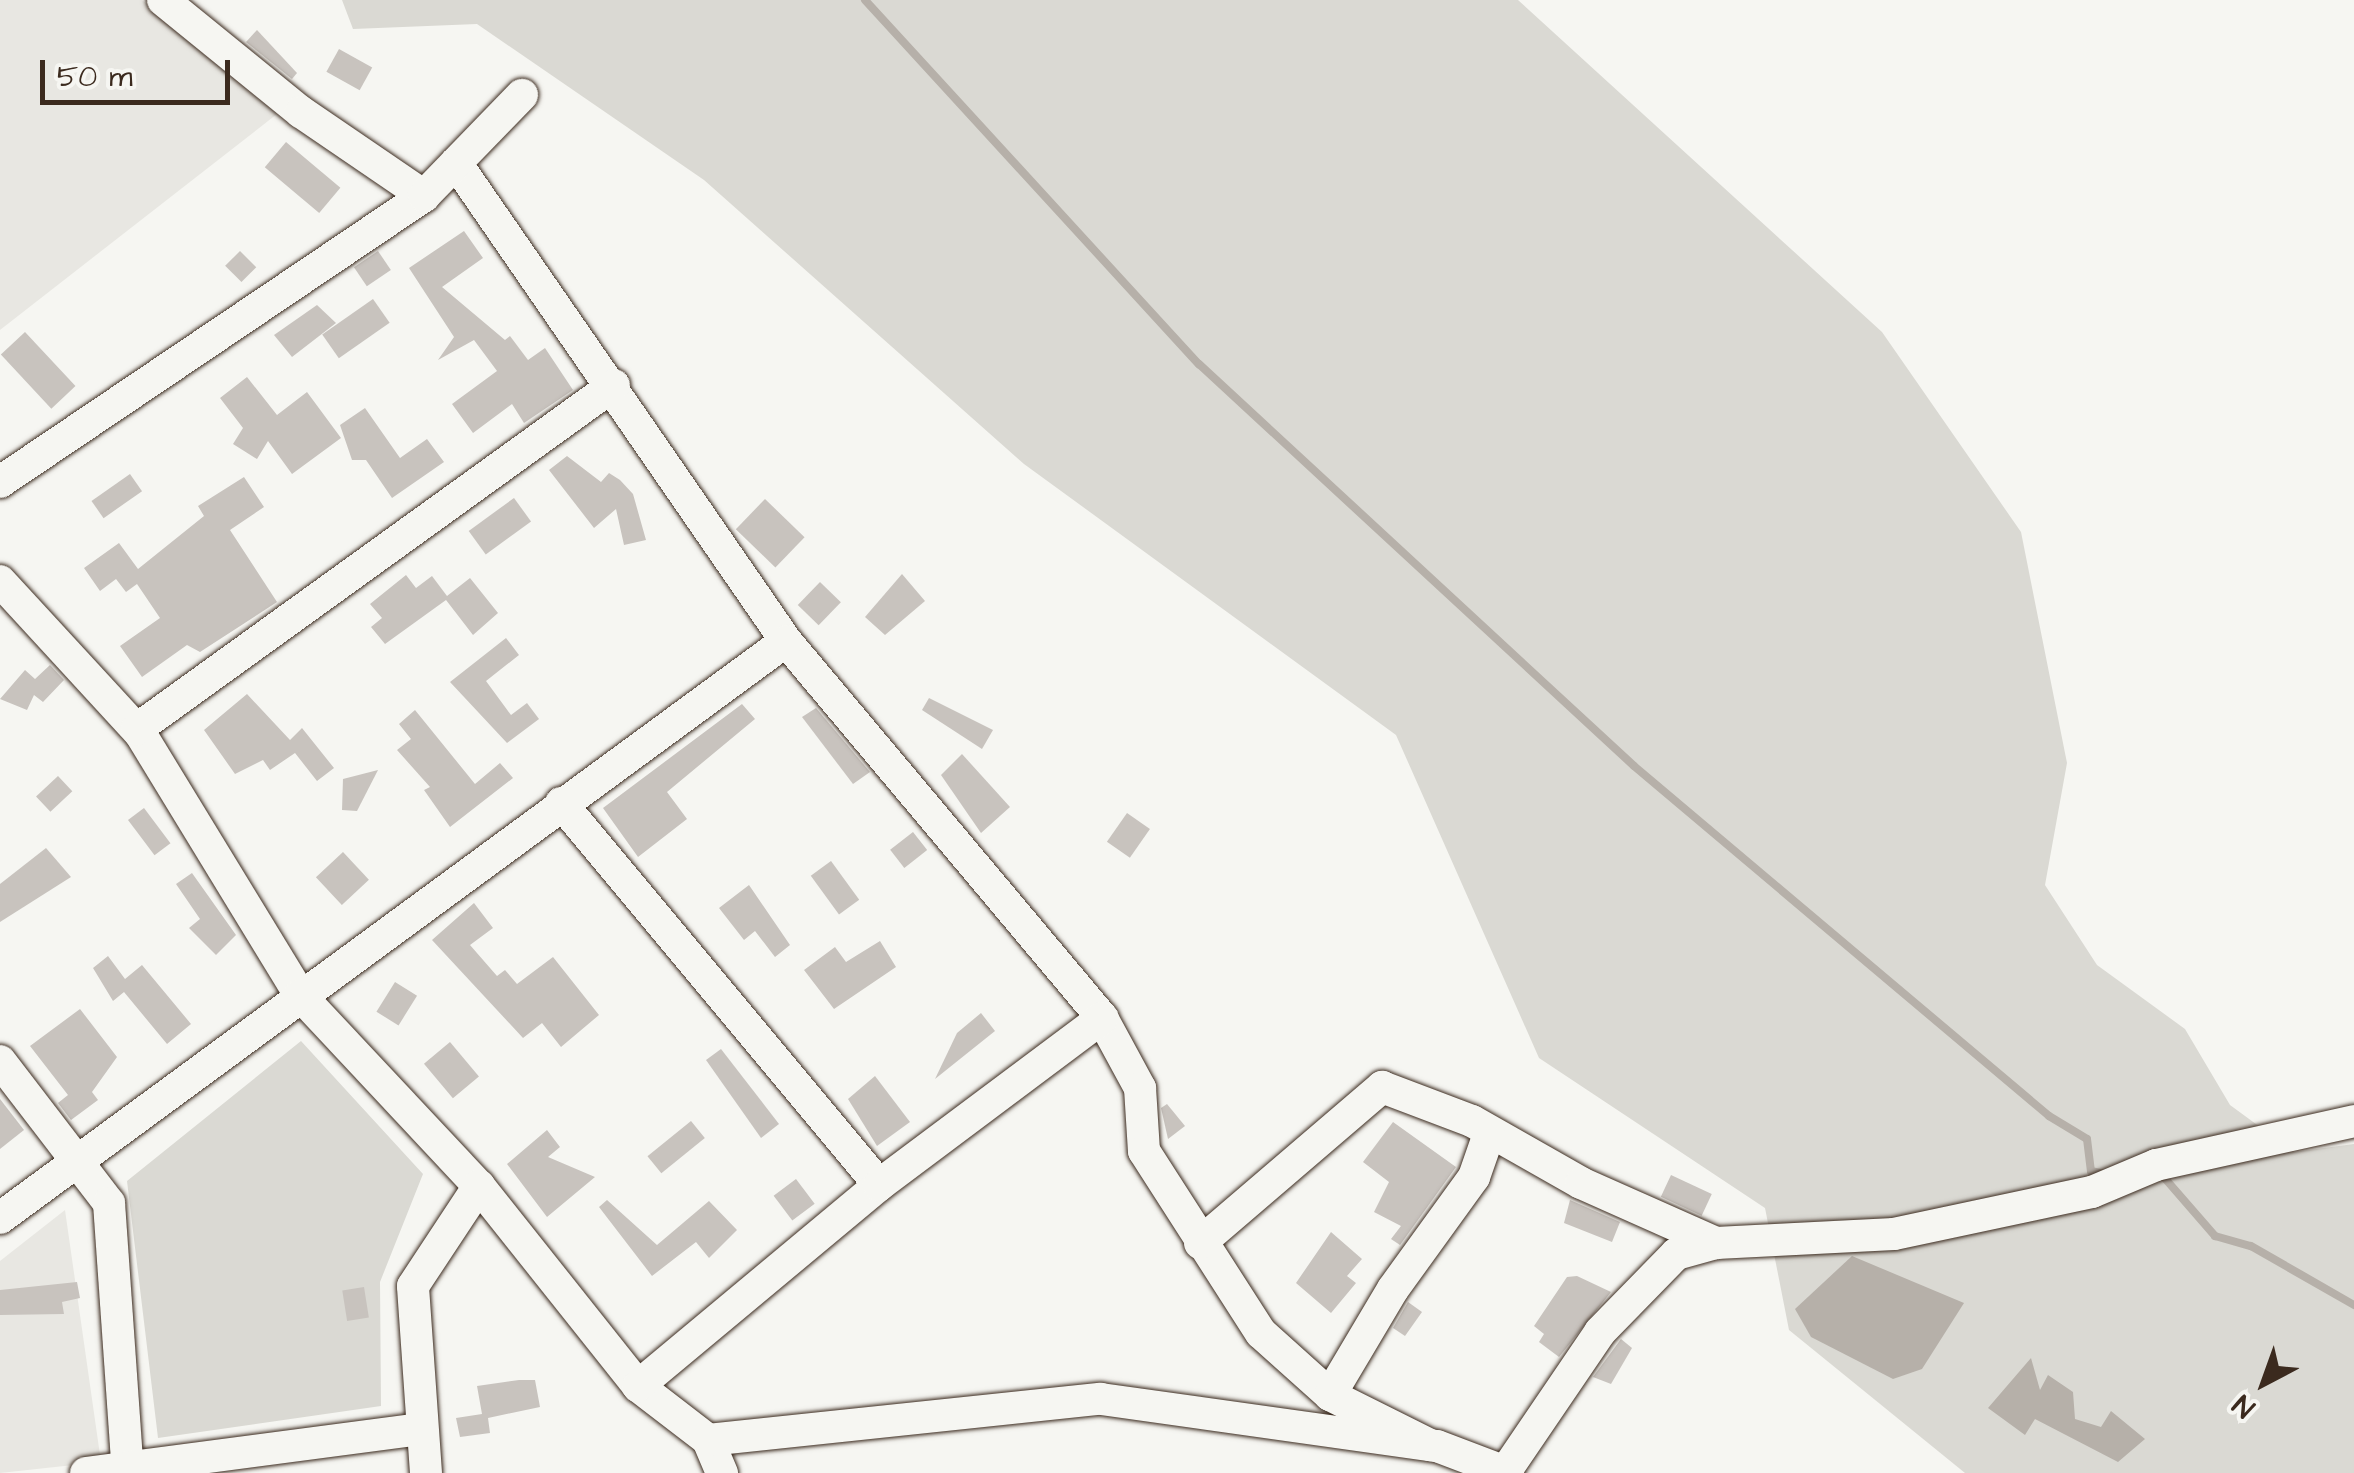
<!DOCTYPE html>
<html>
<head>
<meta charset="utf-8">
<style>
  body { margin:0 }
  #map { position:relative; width:2354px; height:1473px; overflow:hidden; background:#f6f6f2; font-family:"Architects Daughter",sans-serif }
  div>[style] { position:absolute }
  .built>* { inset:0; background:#e8e7e2 }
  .green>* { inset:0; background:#dad9d3 }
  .water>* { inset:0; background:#b6b0a9 }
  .stream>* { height:8px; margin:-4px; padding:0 4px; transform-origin:4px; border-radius:4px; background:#b6b0a9 }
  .building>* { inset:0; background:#c8c3be; transform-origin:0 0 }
  .roads { filter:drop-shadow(0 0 2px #3b2a1e) drop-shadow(0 0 2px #3b2a1e) }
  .minor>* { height:32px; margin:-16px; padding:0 16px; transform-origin:16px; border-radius:16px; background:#f6f6f2 }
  span { translate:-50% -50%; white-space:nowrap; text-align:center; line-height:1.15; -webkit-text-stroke:9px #f6f6f2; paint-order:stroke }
  .north { position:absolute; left:2214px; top:1333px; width:100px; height:100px; -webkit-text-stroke:8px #f6f6f2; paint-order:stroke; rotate:221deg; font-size:28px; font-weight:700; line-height:40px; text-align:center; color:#3b2a1e }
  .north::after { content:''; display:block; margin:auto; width:35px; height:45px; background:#3b2a1e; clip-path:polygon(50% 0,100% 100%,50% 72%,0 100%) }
  .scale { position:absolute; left:40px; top:60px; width:190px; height:45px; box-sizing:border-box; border:5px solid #3b2a1e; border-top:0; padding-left:12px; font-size:30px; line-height:35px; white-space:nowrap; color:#3b2a1e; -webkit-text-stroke:8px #f6f6f2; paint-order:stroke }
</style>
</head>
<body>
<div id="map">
  <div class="built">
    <i style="clip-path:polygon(0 0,142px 0,277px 114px,0 330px)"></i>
    <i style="clip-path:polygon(65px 1210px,101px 1462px,0 1473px,0 1261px)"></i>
  </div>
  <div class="green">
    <i style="clip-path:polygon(342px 0,1518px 0,1882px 332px,2021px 532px,2067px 763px,2045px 885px,2097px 965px,2185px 1029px,2230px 1105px,2294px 1152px,2354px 1144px,2354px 1473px,1965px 1473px,1789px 1330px,1765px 1208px,1539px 1058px,1396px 735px,1024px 464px,704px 180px,477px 24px,353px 29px)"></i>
    <i style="clip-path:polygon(301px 1041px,423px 1174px,380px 1282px,381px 1406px,158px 1438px,127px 1181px)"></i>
  </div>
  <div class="water">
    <i style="clip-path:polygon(1852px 1256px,1964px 1303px,1922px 1369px,1893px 1379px,1811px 1337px,1795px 1309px)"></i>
    <i style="clip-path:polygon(2031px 1358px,2040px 1390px,2048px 1375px,2073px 1392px,2075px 1419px,2101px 1427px,2111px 1411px,2145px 1439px,2118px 1462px,2035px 1419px,2025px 1435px,1988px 1408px)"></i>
  </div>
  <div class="stream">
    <i style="left:865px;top:0;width:494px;rotate:47.5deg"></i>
    <i style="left:1199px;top:364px;width:592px;rotate:42.74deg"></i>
    <i style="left:1634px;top:766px;width:543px;rotate:40.14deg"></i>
    <i style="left:2049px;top:1116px;width:44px;rotate:31.2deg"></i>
    <i style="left:2087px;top:1139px;width:32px;rotate:83deg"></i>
    <i style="left:2091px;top:1171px;width:14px;rotate:12deg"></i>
    <i style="left:2162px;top:1175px;width:81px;rotate:49deg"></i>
    <i style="left:2215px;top:1236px;width:37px;rotate:16deg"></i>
    <i style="left:2251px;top:1246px;width:119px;rotate:29.8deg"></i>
  </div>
  <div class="building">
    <i style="clip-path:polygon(257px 30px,297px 73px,292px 79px,246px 42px)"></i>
    <i style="left:339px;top:49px;width:38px;height:26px;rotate:29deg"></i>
    <i style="left:286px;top:142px;width:71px;height:33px;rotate:40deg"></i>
    <i style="clip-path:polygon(464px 231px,483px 258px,442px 287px,505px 340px,510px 336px,528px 360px,545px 348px,573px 390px,524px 423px,512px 404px,473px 433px,452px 404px,497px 371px,474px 340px,438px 360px,454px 337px,409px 268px)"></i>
    <i style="left:240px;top:251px;width:23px;height:21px;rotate:45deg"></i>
    <i style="left:378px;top:251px;width:23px;height:29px;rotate:56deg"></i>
    <i style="left:373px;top:299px;width:29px;height:62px;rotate:55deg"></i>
    <i style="clip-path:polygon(317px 305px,336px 323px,292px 357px,274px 335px)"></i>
    <i style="left:25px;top:332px;width:74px;height:33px;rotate:47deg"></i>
    <i style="clip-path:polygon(247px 377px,277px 415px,307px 392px,341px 438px,292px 474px,268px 441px,257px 459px,233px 444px,243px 428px,220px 398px)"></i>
    <i style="clip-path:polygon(365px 408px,400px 458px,427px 439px,444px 462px,392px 498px,366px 460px,352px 460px,340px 425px)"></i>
    <i style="clip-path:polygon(567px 456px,601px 482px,609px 473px,620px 480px,633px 494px,646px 540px,624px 545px,616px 509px,594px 528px,549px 470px)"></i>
    <i style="left:130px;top:474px;width:21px;height:47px;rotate:55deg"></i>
    <i style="clip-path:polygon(244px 477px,264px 507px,230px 530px,277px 602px,200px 652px,187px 645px,142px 677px,120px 646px,160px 618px,137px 584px,126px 592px,116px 579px,100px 591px,84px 568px,119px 543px,138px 569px,204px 516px,198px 506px)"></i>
    <i style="left:514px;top:498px;width:29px;height:56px;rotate:54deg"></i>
    <i style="left:765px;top:499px;width:55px;height:42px;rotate:44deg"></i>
    <i style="clip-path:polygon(902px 574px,925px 601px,885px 635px,865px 617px)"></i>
    <i style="clip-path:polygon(406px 575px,416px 588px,432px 576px,447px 596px,470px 578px,498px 613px,473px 635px,446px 600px,385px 644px,371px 627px,382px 618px,370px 604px)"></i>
    <i style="left:820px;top:582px;width:29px;height:32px;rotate:44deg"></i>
    <i style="clip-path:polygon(506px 638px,519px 655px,486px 681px,511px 715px,527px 703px,539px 719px,507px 743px,450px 682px)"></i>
    <i style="clip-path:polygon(50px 665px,64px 680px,43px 702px,34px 695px,27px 710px,0 699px,25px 670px,35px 679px)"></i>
    <i style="clip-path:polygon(247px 694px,290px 740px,302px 728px,334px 768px,317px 781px,295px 753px,270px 770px,263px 760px,235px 774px,204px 730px)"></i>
    <i style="clip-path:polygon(929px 698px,993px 730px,982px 749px,922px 710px)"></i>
    <i style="clip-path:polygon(742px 704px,755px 719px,667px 792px,687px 819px,638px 857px,603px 808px)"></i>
    <i style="clip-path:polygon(816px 708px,870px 772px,853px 784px,802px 717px)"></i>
    <i style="clip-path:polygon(415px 710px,475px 784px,500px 763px,513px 778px,450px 827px,424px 790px,430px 787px,397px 750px,411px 739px,399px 724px)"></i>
    <i style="clip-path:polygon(962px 754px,1010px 807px,981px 833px,941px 775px)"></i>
    <i style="clip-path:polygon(378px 770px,357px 811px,342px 810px,343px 779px)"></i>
    <i style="left:58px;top:776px;width:21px;height:30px;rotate:47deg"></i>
    <i style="left:144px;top:808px;width:44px;height:20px;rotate:53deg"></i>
    <i style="left:1127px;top:813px;width:28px;height:35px;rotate:35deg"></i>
    <i style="left:913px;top:832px;width:23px;height:29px;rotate:52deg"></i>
    <i style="clip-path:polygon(46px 848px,71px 877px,0 922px,0 884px)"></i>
    <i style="left:343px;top:852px;width:38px;height:37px;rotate:47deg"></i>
    <i style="left:831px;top:861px;width:48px;height:25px;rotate:54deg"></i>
    <i style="clip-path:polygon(192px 873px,236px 935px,216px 955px,189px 928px,200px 919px,176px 884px)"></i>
    <i style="clip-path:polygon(749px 885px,790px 945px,775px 957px,755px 931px,744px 940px,719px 908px)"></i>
    <i style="clip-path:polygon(474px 903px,493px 928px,470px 945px,497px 976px,505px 970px,517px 984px,553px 957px,599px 1015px,561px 1047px,542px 1023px,523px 1038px,432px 940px)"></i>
    <i style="clip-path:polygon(880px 941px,896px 967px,834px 1009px,804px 970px,835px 947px,846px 962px)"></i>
    <i style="clip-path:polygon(108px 956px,125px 979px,142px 965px,191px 1024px,167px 1044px,124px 992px,113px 1001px,93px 968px)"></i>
    <i style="left:395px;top:982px;width:26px;height:35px;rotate:32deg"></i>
    <i style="clip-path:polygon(80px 1009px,117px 1057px,92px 1092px,98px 1100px,71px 1120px,58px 1103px,68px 1095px,30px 1046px)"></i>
    <i style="clip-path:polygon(981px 1013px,995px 1031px,935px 1079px,957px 1033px)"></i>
    <i style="left:450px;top:1042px;width:45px;height:34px;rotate:50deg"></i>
    <i style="clip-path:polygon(721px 1049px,779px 1124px,761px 1138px,706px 1060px)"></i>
    <i style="clip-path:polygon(875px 1076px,910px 1122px,877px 1146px,848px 1099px)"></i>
    <i style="clip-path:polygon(0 1099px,24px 1130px,0 1149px)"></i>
    <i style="clip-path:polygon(1167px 1104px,1185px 1126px,1168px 1139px,1161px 1108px)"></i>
    <i style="left:691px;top:1121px;width:22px;height:56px;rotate:51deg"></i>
    <i style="clip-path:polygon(1393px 1122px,1456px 1167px,1400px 1245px,1391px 1239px,1401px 1226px,1374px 1212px,1389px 1182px,1363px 1162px)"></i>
    <i style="clip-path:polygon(547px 1130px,560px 1147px,548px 1157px,595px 1177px,547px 1217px,507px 1164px)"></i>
    <i style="left:1671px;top:1175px;width:45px;height:24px;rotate:25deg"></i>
    <i style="left:796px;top:1179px;width:31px;height:28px;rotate:53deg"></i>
    <i style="clip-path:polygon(607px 1200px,657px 1245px,709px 1201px,737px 1230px,709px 1258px,696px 1242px,652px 1276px,599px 1207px)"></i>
    <i style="clip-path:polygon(1570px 1200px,1620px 1222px,1612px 1242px,1564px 1223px)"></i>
    <i style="clip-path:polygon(1331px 1232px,1362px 1259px,1347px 1276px,1356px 1283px,1331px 1313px,1296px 1283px)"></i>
    <i style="clip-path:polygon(1577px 1276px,1611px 1292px,1559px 1357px,1539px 1342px,1544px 1334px,1534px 1326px,1567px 1277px)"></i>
    <i style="clip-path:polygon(77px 1282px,80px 1298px,62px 1302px,64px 1314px,0 1315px,0 1290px)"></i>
    <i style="left:364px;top:1287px;width:31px;height:22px;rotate:81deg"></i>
    <i style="clip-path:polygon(1408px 1302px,1422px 1312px,1405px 1336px,1393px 1328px)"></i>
    <i style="clip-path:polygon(1621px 1339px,1632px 1348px,1611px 1384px,1593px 1377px)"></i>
    <i style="clip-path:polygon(519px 1380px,535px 1380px,540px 1407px,488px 1418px,490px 1433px,460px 1437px,456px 1418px,482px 1414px,477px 1386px)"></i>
  </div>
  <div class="roads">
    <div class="minor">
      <i style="left:163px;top:0;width:178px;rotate:39.1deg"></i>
      <i style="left:301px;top:112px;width:149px;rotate:34.3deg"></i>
      <i style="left:456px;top:163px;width:581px;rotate:55.38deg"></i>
      <i style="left:786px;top:641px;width:492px;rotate:50deg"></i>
      <i style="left:1102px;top:1018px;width:80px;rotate:61.5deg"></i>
      <i style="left:1140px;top:1088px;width:63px;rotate:86.4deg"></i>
      <i style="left:1144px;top:1151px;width:216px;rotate:57.3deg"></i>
      <i style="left:1261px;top:1333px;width:93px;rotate:41.9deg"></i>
      <i style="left:1330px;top:1395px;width:112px;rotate:26.6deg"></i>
      <i style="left:0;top:482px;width:511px;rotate:-34deg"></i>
      <i style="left:424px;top:196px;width:141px;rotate:-45.9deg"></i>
      <i style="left:0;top:581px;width:207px;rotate:47.4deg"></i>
      <i style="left:140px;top:733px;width:307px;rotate:58.6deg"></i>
      <i style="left:300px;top:995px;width:262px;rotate:46.9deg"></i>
      <i style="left:479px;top:1186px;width:256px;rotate:51.5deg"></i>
      <i style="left:638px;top:1386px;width:88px;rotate:37.6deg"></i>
      <i style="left:708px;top:1440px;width:36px;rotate:67deg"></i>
      <i style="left:137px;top:729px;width:588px;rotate:-35.8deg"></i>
      <i style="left:561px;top:803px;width:497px;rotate:50.2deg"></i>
      <i style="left:0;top:1061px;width:179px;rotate:52.5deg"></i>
      <i style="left:109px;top:1203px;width:271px;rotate:86deg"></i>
      <i style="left:0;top:1218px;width:975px;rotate:-36.28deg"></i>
      <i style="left:1200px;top:1243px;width:240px;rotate:-40.6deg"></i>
      <i style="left:1382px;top:1087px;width:96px;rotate:20.7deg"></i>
      <i style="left:1472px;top:1121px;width:125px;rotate:29.6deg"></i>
      <i style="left:1581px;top:1183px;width:148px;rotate:24deg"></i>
      <i style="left:638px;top:1386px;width:314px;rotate:-39.8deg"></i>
      <i style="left:879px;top:1185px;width:279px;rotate:-36.8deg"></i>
      <i style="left:1330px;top:1395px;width:123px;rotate:-59.3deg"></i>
      <i style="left:1393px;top:1289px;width:138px;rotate:-54.1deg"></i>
      <i style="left:1474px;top:1177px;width:46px;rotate:-70.8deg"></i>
      <i style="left:708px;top:1440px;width:395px;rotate:-6deg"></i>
      <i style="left:1101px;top:1399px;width:339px;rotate:8deg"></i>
      <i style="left:1437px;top:1446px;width:76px;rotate:20.8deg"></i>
      <i style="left:1505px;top:1472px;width:169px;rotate:-55.8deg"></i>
      <i style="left:1600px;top:1332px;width:109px;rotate:-45.7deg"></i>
      <i style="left:1676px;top:1254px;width:41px;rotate:-15.4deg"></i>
      <i style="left:1716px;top:1243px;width:178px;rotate:-2.9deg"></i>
      <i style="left:1894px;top:1234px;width:202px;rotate:-12deg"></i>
      <i style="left:2092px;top:1192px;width:69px;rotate:-22.9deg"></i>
      <i style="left:2156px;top:1165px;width:203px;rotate:-12.5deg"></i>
      <i style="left:86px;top:1473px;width:336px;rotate:-7.5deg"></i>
      <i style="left:426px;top:1473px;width:187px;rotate:-94deg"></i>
      <i style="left:413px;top:1286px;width:120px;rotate:-56.6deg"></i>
    </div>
  </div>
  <div class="north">N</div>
  <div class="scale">50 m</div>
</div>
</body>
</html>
